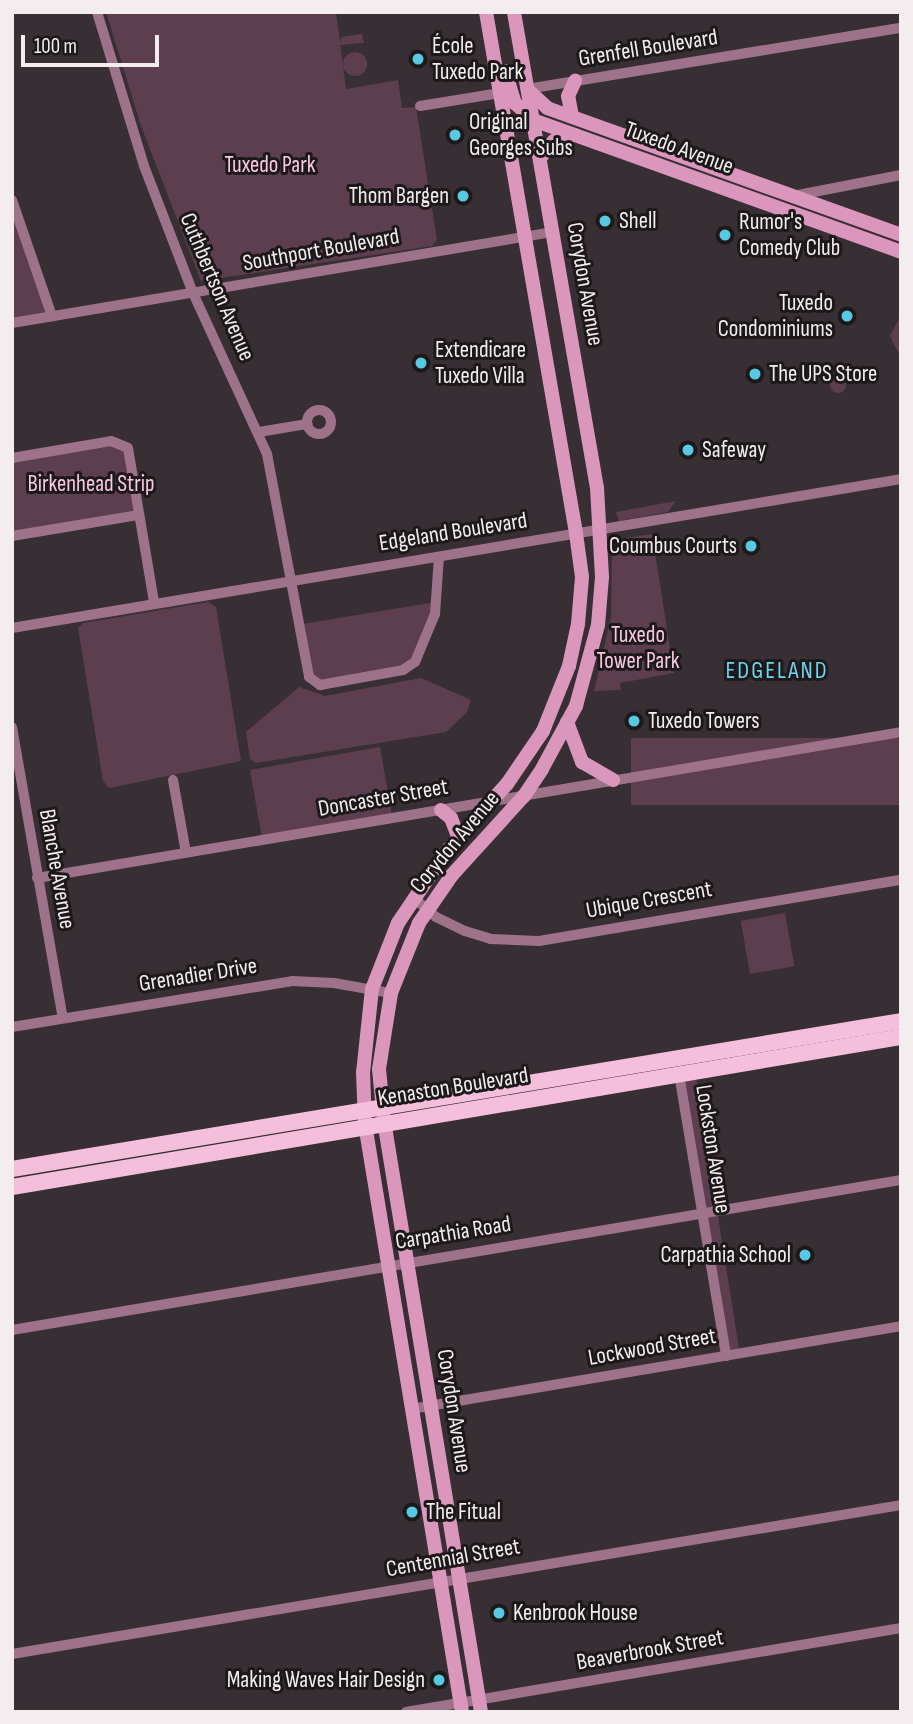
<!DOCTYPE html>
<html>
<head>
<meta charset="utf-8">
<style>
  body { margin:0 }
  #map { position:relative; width:913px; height:1724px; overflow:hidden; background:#382f34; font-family:"Sofia Sans Condensed",sans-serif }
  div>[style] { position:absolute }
  .green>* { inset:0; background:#5d3e4f; transform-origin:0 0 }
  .round { border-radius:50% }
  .minor>* { height:10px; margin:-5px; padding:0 5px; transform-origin:5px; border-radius:5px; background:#9e738a }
  .minor>.ring { margin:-5px; padding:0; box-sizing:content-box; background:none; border:10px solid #9e738a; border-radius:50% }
  .secondary>* { height:14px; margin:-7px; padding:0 7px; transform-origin:7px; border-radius:7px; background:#db96bc }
  .primary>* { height:16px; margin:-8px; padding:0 8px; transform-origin:8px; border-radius:8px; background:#f5bfdc }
  .dots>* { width:19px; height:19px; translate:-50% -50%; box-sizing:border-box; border:4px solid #1d191b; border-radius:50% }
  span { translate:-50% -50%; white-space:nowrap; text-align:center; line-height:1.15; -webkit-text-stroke:6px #1d191b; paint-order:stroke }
  .poi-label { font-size:23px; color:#f3edf0 }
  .left { translate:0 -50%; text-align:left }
  .right { translate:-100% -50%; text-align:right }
  .street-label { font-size:23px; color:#f3edf0 }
  .park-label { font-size:23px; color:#fac8e3 }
  .neighbourhood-label { font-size:24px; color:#6fd4ed; letter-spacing:2px }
  .frame { position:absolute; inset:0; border:14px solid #f3edf0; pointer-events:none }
  .scale { position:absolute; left:21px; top:35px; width:138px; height:32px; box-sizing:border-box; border:4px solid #f3edf0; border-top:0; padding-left:9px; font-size:21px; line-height:24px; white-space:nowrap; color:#f3edf0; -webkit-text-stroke:5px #1d191b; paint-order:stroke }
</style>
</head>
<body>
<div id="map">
  <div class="green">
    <i style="clip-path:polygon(106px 12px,336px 12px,346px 89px,398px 80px,402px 108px,416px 107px,437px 240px,432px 246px,201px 281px,141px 126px)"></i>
    <i style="clip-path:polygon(362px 34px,364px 43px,340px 45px,341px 37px)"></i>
    <i class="round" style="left:343px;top:52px;width:24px;height:24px"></i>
    <i style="clip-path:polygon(20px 221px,52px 316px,12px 323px,12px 222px)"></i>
    <i style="clip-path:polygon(901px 315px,901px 358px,890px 336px)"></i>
    <i class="round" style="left:830px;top:377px;width:16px;height:16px"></i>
    <i style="clip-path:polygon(111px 441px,128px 448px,139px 515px,12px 536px,12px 458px)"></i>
    <i style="clip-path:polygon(676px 501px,668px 512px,619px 521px,616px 512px)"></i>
    <i style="clip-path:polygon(652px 534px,674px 673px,620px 683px,621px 690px,594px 691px,611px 617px,612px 540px)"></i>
    <i style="clip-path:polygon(208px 602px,216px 607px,241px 761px,109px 788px,103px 781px,78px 628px,83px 623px)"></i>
    <i style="clip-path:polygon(436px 602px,415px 662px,320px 685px,309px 677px,296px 625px)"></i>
    <i style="clip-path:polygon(421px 678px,471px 700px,467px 712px,446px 732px,256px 763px,250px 759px,246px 732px,299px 687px,325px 696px)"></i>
    <i style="left:901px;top:738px;width:67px;height:270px;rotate:90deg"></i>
    <i style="left:380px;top:747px;width:72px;height:132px;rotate:80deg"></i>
    <i style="left:785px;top:913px;width:54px;height:45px;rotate:80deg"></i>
    <i style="left:695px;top:1071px;width:286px;height:16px;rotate:81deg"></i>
  </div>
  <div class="minor">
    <i style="left:97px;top:12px;width:161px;rotate:73deg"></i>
    <i style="left:144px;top:166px;width:136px;rotate:68.9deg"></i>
    <i style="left:193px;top:293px;width:177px;rotate:65.3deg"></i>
    <i style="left:267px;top:454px;width:227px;rotate:79.3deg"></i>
    <i style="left:309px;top:677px;width:14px;rotate:36deg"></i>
    <i style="left:320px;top:685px;width:84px;rotate:-10.2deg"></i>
    <i style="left:403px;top:670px;width:14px;rotate:-34deg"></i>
    <i style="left:415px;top:662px;width:52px;rotate:-67.4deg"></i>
    <i style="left:435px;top:614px;width:57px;rotate:-86deg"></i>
    <i style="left:527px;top:89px;width:379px;rotate:-9.3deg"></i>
    <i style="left:420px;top:106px;width:81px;rotate:-9.2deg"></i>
    <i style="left:793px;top:196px;width:110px;rotate:-11deg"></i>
    <i style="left:12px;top:200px;width:123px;rotate:71deg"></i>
    <i style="left:12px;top:323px;width:549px;rotate:-9.55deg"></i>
    <i class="ring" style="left:307px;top:410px;width:14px;height:14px"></i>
    <i style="left:259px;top:432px;width:49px;rotate:-9.5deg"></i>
    <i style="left:12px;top:458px;width:100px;rotate:-9.7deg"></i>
    <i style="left:111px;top:441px;width:18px;rotate:22deg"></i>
    <i style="left:128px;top:448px;width:156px;rotate:80.4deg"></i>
    <i style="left:12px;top:536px;width:129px;rotate:-9.4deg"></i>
    <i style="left:12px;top:628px;width:901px;rotate:-9.51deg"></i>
    <i style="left:12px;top:727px;width:295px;rotate:80.1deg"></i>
    <i style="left:173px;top:780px;width:74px;rotate:79.9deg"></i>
    <i style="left:37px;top:878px;width:876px;rotate:-9.59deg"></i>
    <i style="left:414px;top:898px;width:29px;rotate:41deg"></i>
    <i style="left:436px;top:917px;width:32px;rotate:26deg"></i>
    <i style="left:465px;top:931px;width:27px;rotate:17deg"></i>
    <i style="left:491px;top:939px;width:48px;rotate:2.4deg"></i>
    <i style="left:539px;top:941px;width:367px;rotate:-9.6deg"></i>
    <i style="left:12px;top:1027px;width:284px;rotate:-9.3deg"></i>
    <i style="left:292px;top:981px;width:42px;rotate:2.7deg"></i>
    <i style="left:334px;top:983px;width:58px;rotate:10deg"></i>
    <i style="left:679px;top:1074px;width:286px;rotate:80.5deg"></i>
    <i style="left:12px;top:1330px;width:902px;rotate:-9.58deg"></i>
    <i style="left:411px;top:1409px;width:497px;rotate:-9.6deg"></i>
    <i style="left:12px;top:1654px;width:901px;rotate:-9.51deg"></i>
    <i style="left:406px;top:1712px;width:502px;rotate:-9.63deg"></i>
  </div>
  <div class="secondary">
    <i style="left:505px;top:71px;width:34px;rotate:73deg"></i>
    <i style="left:515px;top:103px;width:25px;rotate:43deg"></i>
    <i style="left:533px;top:120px;width:391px;rotate:19.7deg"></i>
    <i style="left:528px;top:90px;width:26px;rotate:43deg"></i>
    <i style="left:547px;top:108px;width:376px;rotate:19.7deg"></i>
    <i style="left:572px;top:116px;width:20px;rotate:-101deg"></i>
    <i style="left:568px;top:96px;width:17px;rotate:-65deg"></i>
    <i style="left:540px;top:158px;width:22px;rotate:-51deg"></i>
    <i style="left:554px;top:141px;width:21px;rotate:-17deg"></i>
    <i style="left:567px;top:722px;width:43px;rotate:69.4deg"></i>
    <i style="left:582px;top:762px;width:36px;rotate:30deg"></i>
    <i style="left:441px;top:810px;width:13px;rotate:39deg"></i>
    <i style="left:451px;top:818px;width:19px;rotate:69deg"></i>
    <i style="left:462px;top:1712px;width:596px;rotate:-99.37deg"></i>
    <i style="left:365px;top:1124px;width:51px;rotate:-92.2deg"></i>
    <i style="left:363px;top:1073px;width:84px;rotate:-83.9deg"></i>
    <i style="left:372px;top:989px;width:71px;rotate:-68.5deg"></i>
    <i style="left:398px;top:923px;width:84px;rotate:-56.1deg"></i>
    <i style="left:445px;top:853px;width:93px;rotate:-48.1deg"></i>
    <i style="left:507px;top:784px;width:64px;rotate:-55.8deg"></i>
    <i style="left:543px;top:731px;width:70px;rotate:-68.2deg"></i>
    <i style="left:569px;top:666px;width:43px;rotate:-77.9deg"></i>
    <i style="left:578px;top:624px;width:47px;rotate:-85.1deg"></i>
    <i style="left:582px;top:577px;width:44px;rotate:-97.8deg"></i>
    <i style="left:576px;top:533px;width:529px;rotate:-99.8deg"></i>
    <i style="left:481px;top:1712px;width:599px;rotate:-99.32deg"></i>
    <i style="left:384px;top:1121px;width:52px;rotate:-95.5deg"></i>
    <i style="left:379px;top:1069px;width:77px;rotate:-81deg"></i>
    <i style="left:391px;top:993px;width:75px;rotate:-68.2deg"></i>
    <i style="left:419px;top:923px;width:58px;rotate:-55.5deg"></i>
    <i style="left:452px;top:875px;width:107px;rotate:-47.7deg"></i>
    <i style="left:524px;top:796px;width:32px;rotate:-56deg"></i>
    <i style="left:542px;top:769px;width:72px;rotate:-61.6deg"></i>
    <i style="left:576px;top:706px;width:84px;rotate:-74.8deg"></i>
    <i style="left:598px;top:625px;width:48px;rotate:-85.2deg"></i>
    <i style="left:602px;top:577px;width:89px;rotate:-93.2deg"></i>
    <i style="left:597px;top:488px;width:483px;rotate:-99.9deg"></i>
  </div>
  <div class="primary">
    <i style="left:12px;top:1169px;width:901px;rotate:-9.45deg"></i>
    <i style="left:12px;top:1187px;width:902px;rotate:-9.58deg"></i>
  </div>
  <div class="dots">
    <i style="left:418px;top:59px;background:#58c9e3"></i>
    <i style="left:455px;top:135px;background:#58c9e3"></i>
    <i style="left:463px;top:196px;background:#58c9e3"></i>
    <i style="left:605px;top:221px;background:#58c9e3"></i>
    <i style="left:725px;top:235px;background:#58c9e3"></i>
    <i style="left:847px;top:316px;background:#58c9e3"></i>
    <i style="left:421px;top:363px;background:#58c9e3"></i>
    <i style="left:755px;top:374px;background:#58c9e3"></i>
    <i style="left:688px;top:450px;background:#58c9e3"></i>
    <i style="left:751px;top:546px;background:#58c9e3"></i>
    <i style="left:634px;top:721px;background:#58c9e3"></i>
    <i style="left:805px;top:1255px;background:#58c9e3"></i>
    <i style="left:412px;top:1512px;background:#58c9e3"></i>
    <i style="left:499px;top:1613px;background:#58c9e3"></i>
    <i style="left:439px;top:1680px;background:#58c9e3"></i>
  </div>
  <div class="poi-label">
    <span class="left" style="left:432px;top:59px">École<br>Tuxedo Park</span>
    <span class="left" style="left:469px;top:135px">Original<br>Georges Subs</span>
    <span class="right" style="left:449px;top:196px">Thom Bargen</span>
    <span class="left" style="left:619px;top:221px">Shell</span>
    <span class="left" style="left:739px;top:235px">Rumor's<br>Comedy Club</span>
    <span class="right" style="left:833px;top:316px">Tuxedo<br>Condominiums</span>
    <span class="left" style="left:435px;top:363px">Extendicare<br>Tuxedo Villa</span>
    <span class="left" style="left:769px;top:374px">The UPS Store</span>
    <span class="left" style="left:702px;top:450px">Safeway</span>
    <span class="right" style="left:737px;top:546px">Coumbus Courts</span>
    <span class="left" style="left:648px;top:721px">Tuxedo Towers</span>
    <span class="right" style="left:791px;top:1255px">Carpathia School</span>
    <span class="left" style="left:426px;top:1512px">The Fitual</span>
    <span class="left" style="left:513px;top:1613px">Kenbrook House</span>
    <span class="right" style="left:425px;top:1680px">Making Waves Hair Design</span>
  </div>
  <div class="street-label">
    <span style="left:648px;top:48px;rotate:-9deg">Grenfell Boulevard</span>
    <span style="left:679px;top:148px;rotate:20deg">Tuxedo Avenue</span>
    <span style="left:321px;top:250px;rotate:-10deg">Southport Boulevard</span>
    <span style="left:585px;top:284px;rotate:80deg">Corydon Avenue</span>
    <span style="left:217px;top:287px;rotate:67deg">Cuthbertson Avenue</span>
    <span style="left:453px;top:532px;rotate:-9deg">Edgeland Boulevard</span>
    <span style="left:383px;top:798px;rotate:-10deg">Doncaster Street</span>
    <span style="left:455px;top:842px;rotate:-50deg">Corydon Avenue</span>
    <span style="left:57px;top:869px;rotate:80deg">Blanche Avenue</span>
    <span style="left:649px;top:900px;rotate:-10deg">Ubique Crescent</span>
    <span style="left:198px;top:975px;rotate:-9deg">Grenadier Drive</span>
    <span style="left:453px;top:1087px;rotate:-9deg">Kenaston Boulevard</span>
    <span style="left:713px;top:1149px;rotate:81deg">Lockston Avenue</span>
    <span style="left:453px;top:1233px;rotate:-9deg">Carpathia Road</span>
    <span style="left:652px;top:1347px;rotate:-10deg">Lockwood Street</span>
    <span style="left:454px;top:1411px;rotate:81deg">Corydon Avenue</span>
    <span style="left:453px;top:1558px;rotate:-10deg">Centennial Street</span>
    <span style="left:650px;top:1650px;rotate:-10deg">Beaverbrook Street</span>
  </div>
  <div class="park-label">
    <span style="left:270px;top:165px">Tuxedo Park</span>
    <span style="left:91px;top:484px">Birkenhead Strip</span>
    <span style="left:638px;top:648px">Tuxedo<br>Tower Park</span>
  </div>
  <div class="neighbourhood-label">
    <span style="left:777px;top:671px">EDGELAND</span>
  </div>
  <div class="frame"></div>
  <div class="scale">100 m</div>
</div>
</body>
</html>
